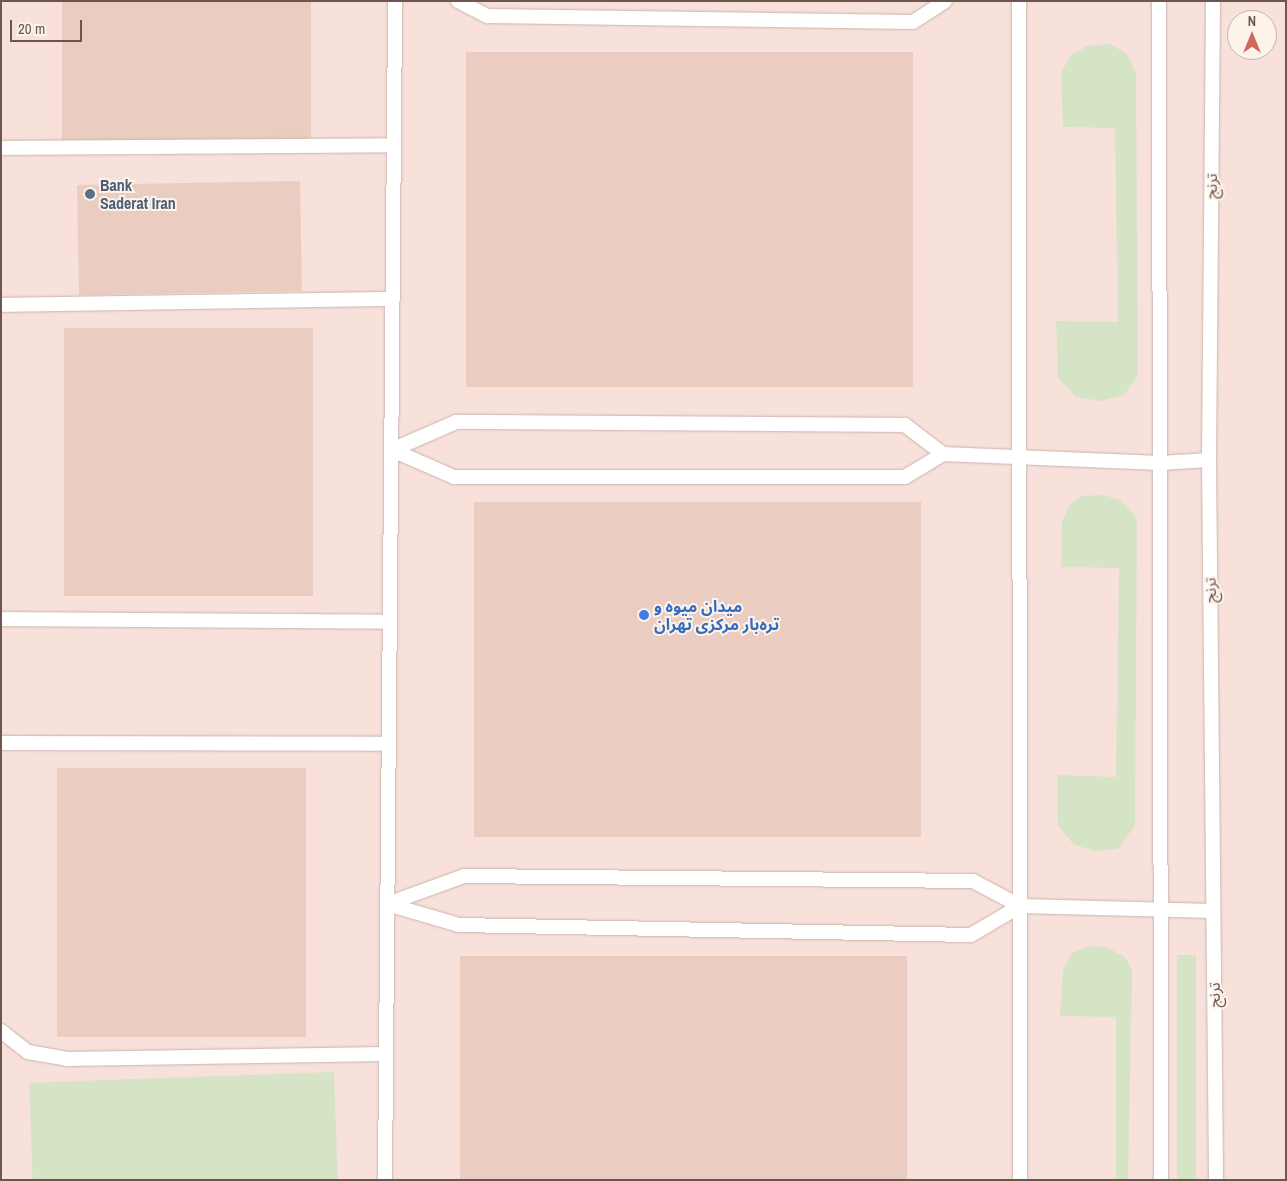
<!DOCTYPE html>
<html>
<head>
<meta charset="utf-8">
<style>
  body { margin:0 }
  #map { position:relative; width:1287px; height:1181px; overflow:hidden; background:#f9efe5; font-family:"Archivo Narrow","Noto Sans Arabic",sans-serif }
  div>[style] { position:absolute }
  .commercial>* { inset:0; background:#f8e0db }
  .green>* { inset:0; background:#d6e4c6; transform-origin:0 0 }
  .building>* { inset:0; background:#eaccc1; transform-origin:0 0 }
  .roads { filter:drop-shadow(0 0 1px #c8b6ad) drop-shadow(0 0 1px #c8b6ad) }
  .service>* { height:14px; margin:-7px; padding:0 7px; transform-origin:7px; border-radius:7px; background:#fff }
  .dots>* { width:14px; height:14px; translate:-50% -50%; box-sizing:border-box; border:2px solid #fcf3eb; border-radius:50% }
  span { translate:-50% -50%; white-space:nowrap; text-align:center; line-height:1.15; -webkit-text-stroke:4px #fcf3eb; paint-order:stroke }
  .service-label { font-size:16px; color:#4e5e75; font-weight:700 }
  .left { translate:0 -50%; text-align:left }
  .street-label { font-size:16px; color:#6e564e }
  .shop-label { font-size:16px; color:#366cbe; font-weight:700 }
  .frame { position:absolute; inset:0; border:2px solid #6e564e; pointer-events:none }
  .north { position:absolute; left:1227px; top:10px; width:50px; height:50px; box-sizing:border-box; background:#fcf3eb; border:1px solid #c3b4ac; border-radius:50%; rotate:0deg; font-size:14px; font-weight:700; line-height:20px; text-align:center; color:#6e564e }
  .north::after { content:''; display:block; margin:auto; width:18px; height:22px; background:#d2675b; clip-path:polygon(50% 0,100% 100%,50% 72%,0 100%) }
  .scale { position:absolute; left:10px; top:20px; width:72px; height:22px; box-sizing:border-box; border:2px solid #6e564e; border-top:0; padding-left:6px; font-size:15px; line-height:18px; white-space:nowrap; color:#6e564e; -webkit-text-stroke:4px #fcf3eb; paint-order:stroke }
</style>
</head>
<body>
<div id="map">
  <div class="commercial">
    <i style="clip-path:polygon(evenodd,1px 1px,1286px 1px,1286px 1180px,1px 1180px,1px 1px,1237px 20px,1267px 20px,1267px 50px,1237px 50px,1237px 20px)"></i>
  </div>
  <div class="green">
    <i style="clip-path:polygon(1109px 44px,1126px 53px,1136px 73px,1138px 375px,1124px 395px,1101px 401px,1076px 397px,1058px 378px,1056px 321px,1118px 322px,1115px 128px,1063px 127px,1061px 73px,1070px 56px,1087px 46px)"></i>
    <i style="clip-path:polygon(1103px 495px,1121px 500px,1137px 519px,1135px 825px,1118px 849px,1096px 851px,1074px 845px,1058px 825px,1057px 775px,1116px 777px,1119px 568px,1061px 567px,1062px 521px,1070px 505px,1082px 496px)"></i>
    <i style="clip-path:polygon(1089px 946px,1106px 947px,1125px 957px,1132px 970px,1128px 1180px,1116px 1180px,1116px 1017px,1060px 1016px,1063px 970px,1072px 953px)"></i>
    <i style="left:1196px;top:955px;width:225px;height:19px;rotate:90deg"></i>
    <i style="left:334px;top:1072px;width:108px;height:305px;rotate:88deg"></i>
  </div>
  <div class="building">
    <i style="left:62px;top:1px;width:249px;height:139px"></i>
    <i style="left:466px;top:52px;width:447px;height:335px"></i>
    <i style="left:300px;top:181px;width:110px;height:223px;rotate:89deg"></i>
    <i style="left:64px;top:328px;width:249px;height:268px"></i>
    <i style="left:474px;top:502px;width:447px;height:335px"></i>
    <i style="left:57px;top:768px;width:249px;height:269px"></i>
    <i style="left:460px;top:956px;width:447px;height:224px"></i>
  </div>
  <div class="roads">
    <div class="service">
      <i style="left:458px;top:1px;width:34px;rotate:27deg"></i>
      <i style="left:488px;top:16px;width:425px;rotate:0.8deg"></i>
      <i style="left:913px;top:22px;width:38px;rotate:-33deg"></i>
      <i style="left:1019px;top:1px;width:1179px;rotate:89.95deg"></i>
      <i style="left:1159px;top:1px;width:1179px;rotate:89.9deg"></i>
      <i style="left:1213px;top:1px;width:459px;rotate:90.5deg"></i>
      <i style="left:1209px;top:460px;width:720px;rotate:89.44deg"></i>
      <i style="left:1px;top:148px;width:393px;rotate:-0.4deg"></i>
      <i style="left:1px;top:305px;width:392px;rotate:-0.9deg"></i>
      <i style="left:943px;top:454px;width:48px;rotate:-142.7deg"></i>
      <i style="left:905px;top:425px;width:449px;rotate:-179.6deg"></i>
      <i style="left:456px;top:422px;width:70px;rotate:156.4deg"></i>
      <i style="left:392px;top:450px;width:68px;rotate:23.5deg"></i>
      <i style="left:454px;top:477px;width:451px"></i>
      <i style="left:905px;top:477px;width:44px;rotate:-31.2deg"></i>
      <i style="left:943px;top:454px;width:217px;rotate:2.4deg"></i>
      <i style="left:1160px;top:463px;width:49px;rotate:-3.5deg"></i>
      <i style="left:1px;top:619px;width:389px;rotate:0.4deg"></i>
      <i style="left:1px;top:743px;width:388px;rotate:0.1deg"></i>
      <i style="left:387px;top:904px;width:82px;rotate:-20deg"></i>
      <i style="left:464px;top:876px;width:509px;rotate:0.56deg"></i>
      <i style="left:973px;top:881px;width:53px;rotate:28deg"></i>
      <i style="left:1020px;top:906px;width:193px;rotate:1.5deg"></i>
      <i style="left:387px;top:904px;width:75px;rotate:16.3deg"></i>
      <i style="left:459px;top:925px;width:512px;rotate:1.12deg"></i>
      <i style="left:971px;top:935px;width:57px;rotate:-30.6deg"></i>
      <i style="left:1px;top:1031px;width:34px;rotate:38deg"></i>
      <i style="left:28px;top:1052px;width:40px;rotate:10deg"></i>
      <i style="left:67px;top:1059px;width:319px;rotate:-0.9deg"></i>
      <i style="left:385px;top:1180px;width:1179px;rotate:-89.51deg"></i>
    </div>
  </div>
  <div class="dots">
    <i style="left:90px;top:194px;background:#5c6f8a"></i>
    <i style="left:644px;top:615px;background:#3f7fe0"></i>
  </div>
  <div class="service-label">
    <span class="left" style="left:100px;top:194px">Bank<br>Saderat Iran</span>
  </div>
  <div class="street-label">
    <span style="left:1211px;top:186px;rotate:-89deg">ترنج</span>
    <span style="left:1210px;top:590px;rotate:-91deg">ترنج</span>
    <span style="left:1214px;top:995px;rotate:-91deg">ترنج</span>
  </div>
  <div class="shop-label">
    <span class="left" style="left:654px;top:615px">میدان میوه و<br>تره‌بار مرکزی تهران</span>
  </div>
  <div class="frame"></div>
  <div class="north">N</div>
  <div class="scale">20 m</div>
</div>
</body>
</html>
